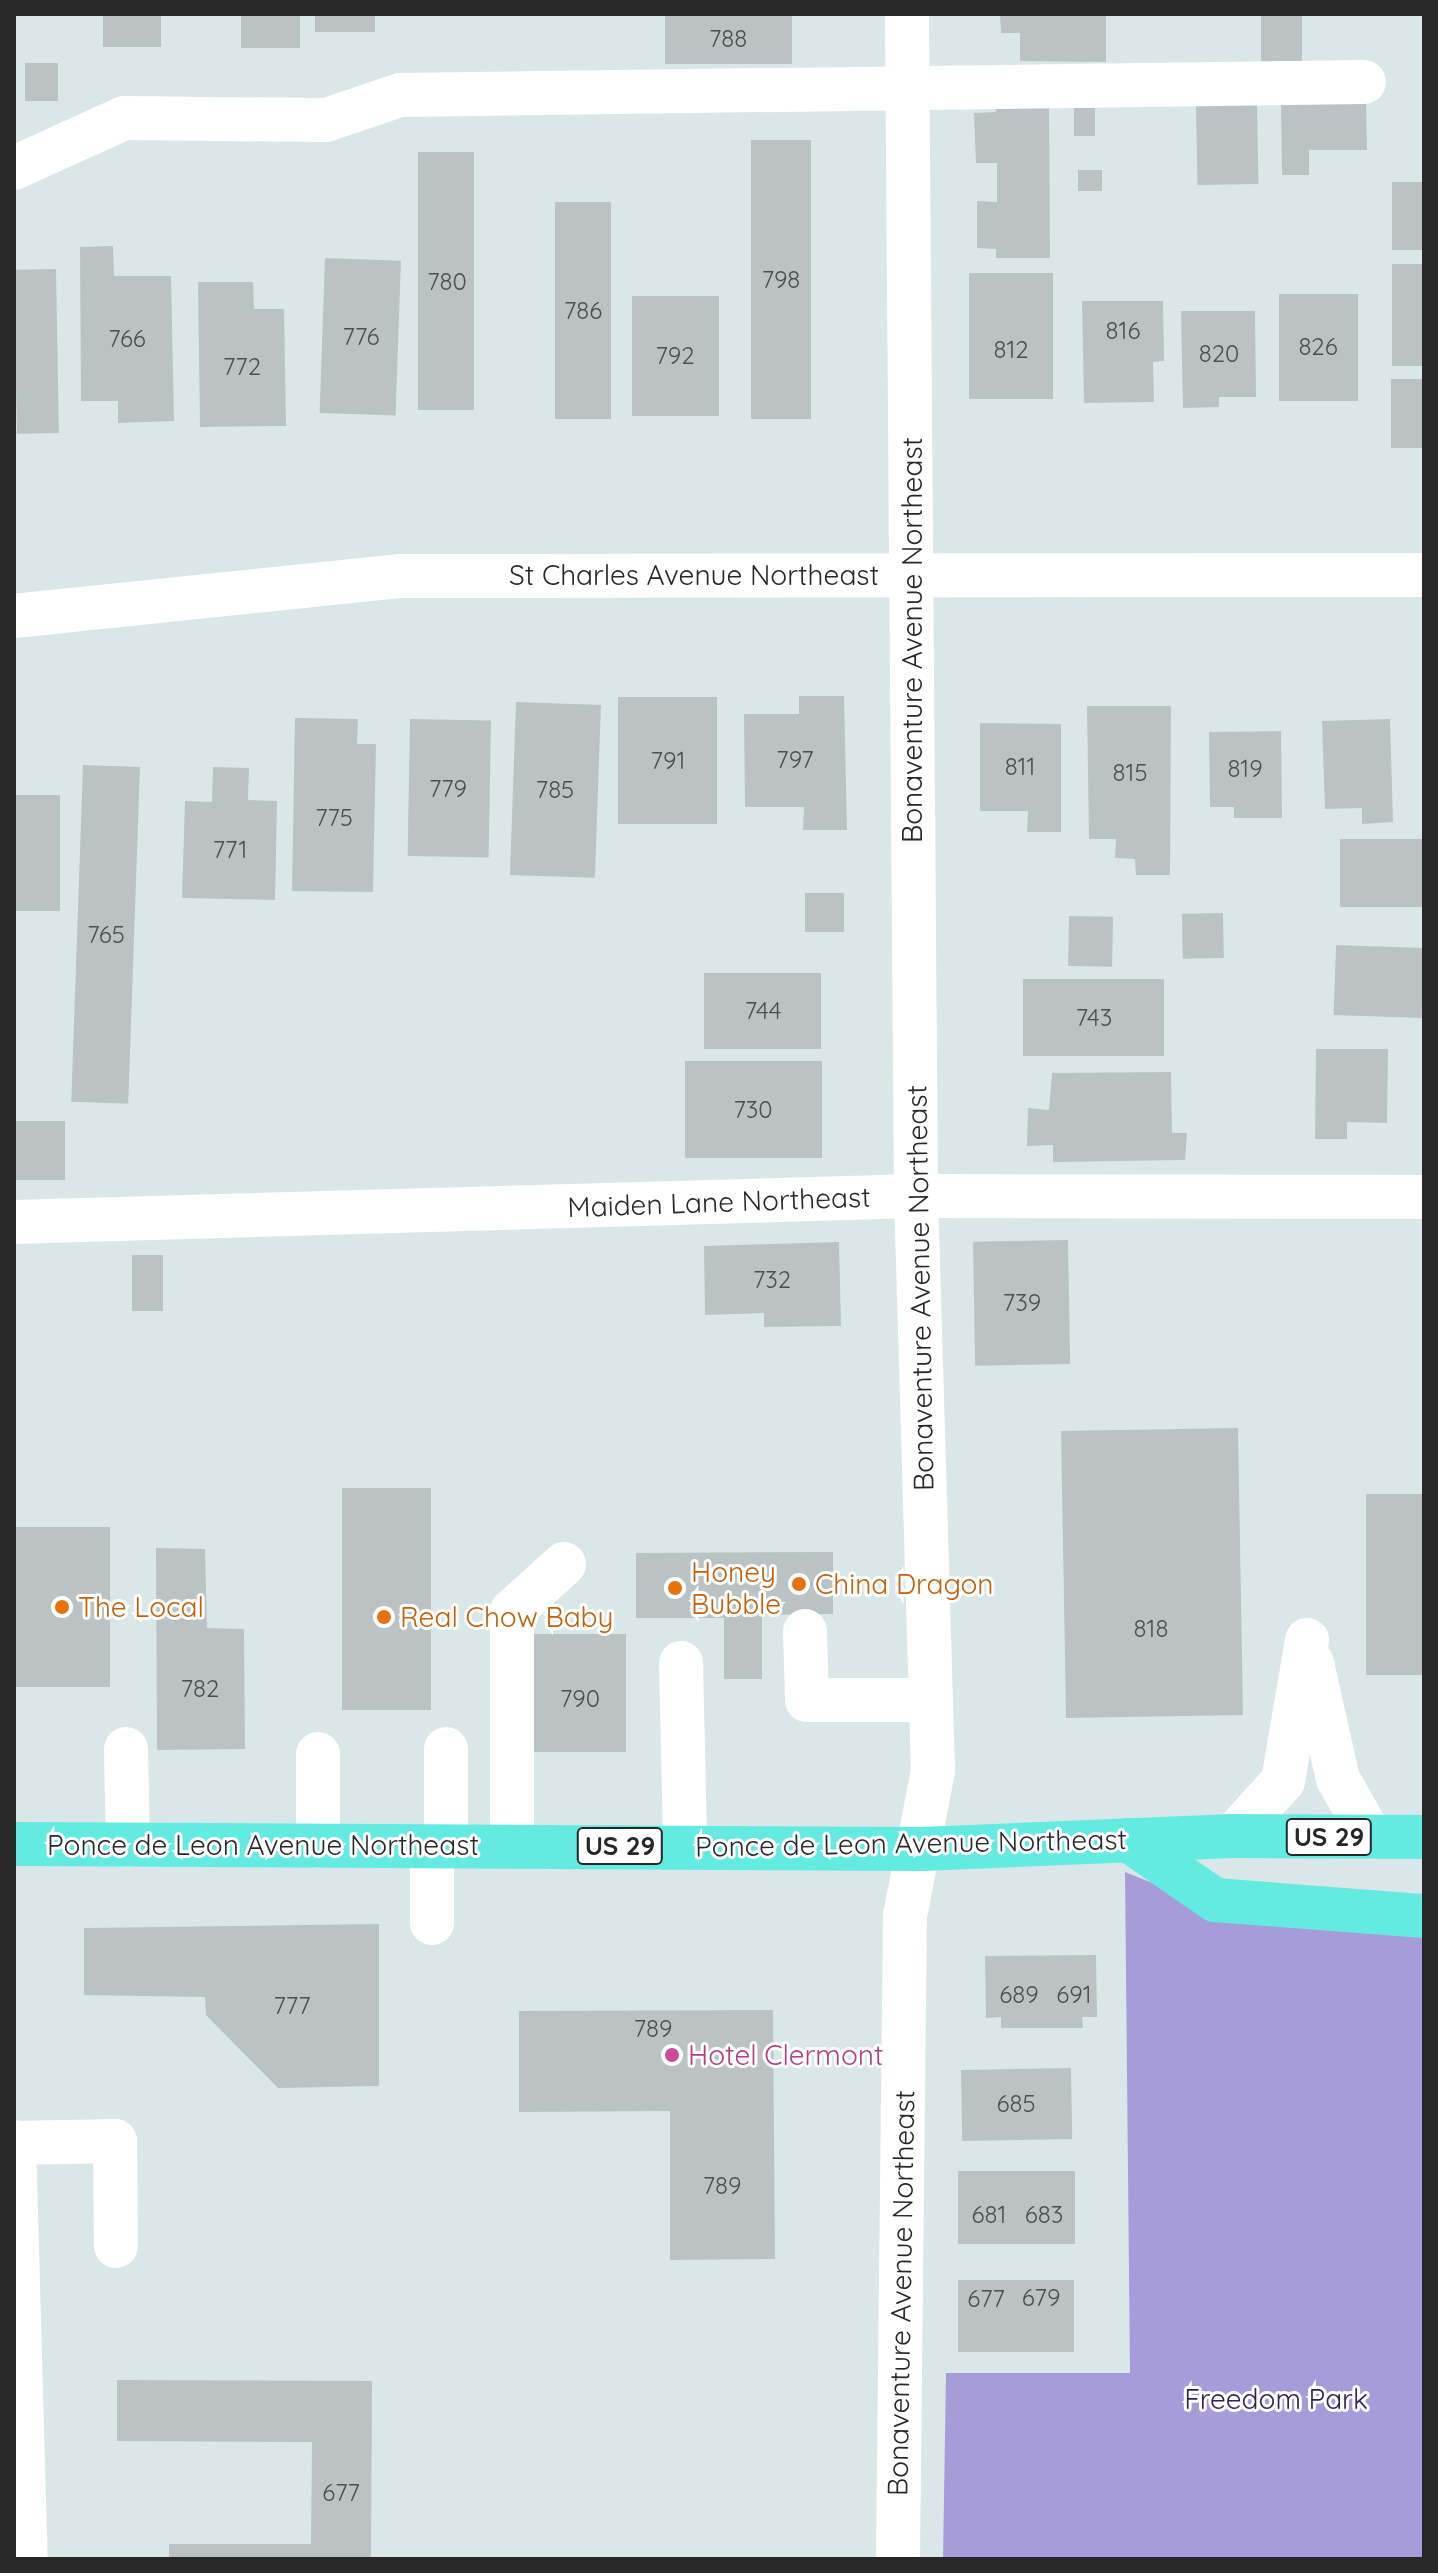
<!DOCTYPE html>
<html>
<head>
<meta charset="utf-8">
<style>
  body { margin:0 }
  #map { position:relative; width:1438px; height:2573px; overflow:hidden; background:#dae7e8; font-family:Quicksand,sans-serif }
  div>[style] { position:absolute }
  .green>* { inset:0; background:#a69cd9 }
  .building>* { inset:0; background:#bac2c4; transform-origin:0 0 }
  .minor>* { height:44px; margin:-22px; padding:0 22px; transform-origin:22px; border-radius:22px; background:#fff }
  .highway>* { height:44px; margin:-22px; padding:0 22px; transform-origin:22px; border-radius:22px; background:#63ebe1 }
  .dots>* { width:22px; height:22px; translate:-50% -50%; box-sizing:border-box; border:4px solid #fff; border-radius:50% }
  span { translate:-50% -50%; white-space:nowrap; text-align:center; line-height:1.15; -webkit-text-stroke:6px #fff; paint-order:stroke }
  .number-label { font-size:24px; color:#4c4e4e }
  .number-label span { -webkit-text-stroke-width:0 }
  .shield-label span { padding:2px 6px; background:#fff; border:2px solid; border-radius:6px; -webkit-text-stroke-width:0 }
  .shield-label { font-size:26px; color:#272727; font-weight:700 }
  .street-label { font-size:28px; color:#272727 }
  .food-label { font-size:28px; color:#c56008 }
  .left { translate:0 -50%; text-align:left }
  .hotel-label { font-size:28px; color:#b23c85 }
  .park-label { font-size:28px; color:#31215a }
  .frame { position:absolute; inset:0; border:16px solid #272727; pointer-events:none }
</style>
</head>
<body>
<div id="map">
  <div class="green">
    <i style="clip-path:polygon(1125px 1872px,1230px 1914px,1424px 1927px,1424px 2559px,943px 2559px,946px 2373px,1130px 2373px)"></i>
  </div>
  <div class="building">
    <i style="left:103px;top:14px;width:58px;height:33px"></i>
    <i style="left:241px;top:14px;width:59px;height:34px"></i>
    <i style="left:315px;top:14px;width:60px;height:18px"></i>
    <i style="left:665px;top:14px;width:127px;height:50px"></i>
    <i style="clip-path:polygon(1000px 14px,1106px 14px,1106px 62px,1020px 61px,1020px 33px,1001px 33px)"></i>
    <i style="left:1261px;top:14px;width:41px;height:48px"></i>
    <i style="left:25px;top:63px;width:33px;height:38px"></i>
    <i style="clip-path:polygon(1281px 101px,1366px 101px,1367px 150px,1309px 150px,1309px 175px,1282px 175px)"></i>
    <i style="clip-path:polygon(1049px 103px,1050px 258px,996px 258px,996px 249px,977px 248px,977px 201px,997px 202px,997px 163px,976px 163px,974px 113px,996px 112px,996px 104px)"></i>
    <i style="left:1257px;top:103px;width:81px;height:61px;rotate:89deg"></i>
    <i style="left:1074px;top:108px;width:21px;height:28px"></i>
    <i style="left:811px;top:140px;width:279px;height:60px;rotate:90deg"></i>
    <i style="left:474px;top:152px;width:258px;height:56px;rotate:90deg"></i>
    <i style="left:1078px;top:170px;width:24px;height:21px"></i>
    <i style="left:1424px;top:182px;width:68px;height:32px;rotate:90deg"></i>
    <i style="left:555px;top:202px;width:56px;height:217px"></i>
    <i style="clip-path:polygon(113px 246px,114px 276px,171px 276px,174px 421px,118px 423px,118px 401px,81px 401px,80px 247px)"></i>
    <i style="left:325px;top:258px;width:76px;height:155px;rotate:2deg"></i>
    <i style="left:1424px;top:264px;width:102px;height:32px;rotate:90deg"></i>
    <i style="left:56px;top:269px;width:164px;height:42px;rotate:89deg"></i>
    <i style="left:1053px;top:273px;width:126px;height:84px;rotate:90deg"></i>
    <i style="clip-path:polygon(198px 282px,253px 282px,254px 309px,284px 309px,286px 426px,200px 427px)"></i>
    <i style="left:1279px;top:294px;width:79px;height:107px"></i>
    <i style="left:632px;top:296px;width:87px;height:120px"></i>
    <i style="clip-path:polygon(1082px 301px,1163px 301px,1164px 361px,1153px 362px,1154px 402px,1084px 403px)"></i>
    <i style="clip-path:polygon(1181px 311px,1255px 311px,1256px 397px,1219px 397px,1219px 407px,1183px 408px)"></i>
    <i style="left:1391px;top:379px;width:33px;height:69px"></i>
    <i style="clip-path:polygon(799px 696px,844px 696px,847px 830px,803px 830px,804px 807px,745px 807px,744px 714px,799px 714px)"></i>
    <i style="left:717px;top:697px;width:127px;height:99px;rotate:90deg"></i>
    <i style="left:516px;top:702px;width:85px;height:173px;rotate:2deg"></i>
    <i style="clip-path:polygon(1087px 706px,1171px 706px,1170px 875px,1136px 875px,1135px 859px,1115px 858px,1116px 839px,1089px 839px)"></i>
    <i style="clip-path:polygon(295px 718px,358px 719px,357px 744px,376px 744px,373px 892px,292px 891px)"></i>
    <i style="left:410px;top:719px;width:81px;height:137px;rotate:1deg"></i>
    <i style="clip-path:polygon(1390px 719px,1393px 822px,1362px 824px,1362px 808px,1325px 809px,1322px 721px)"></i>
    <i style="clip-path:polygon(980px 723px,1061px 724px,1061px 832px,1027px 832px,1028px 811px,980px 811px)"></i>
    <i style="clip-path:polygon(1281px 731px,1282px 818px,1234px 818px,1234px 807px,1210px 807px,1209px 732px)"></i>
    <i style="left:83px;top:765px;width:57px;height:337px;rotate:2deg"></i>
    <i style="clip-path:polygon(213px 767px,249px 768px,248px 800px,277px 801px,275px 900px,182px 898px,185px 801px,212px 802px)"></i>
    <i style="left:14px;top:795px;width:46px;height:116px"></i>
    <i style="left:1340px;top:839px;width:84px;height:68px"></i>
    <i style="left:805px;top:893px;width:39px;height:39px"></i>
    <i style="left:1223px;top:913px;width:45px;height:41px;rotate:89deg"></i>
    <i style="left:1069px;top:916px;width:44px;height:50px;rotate:1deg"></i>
    <i style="left:1424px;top:948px;width:70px;height:88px;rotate:92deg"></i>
    <i style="left:704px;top:973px;width:117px;height:76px"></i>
    <i style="left:1164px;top:979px;width:77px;height:141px;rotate:90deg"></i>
    <i style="clip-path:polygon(1316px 1049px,1388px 1049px,1387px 1123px,1347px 1122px,1347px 1139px,1315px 1139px)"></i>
    <i style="left:685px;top:1061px;width:137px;height:97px"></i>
    <i style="clip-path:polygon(1171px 1072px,1172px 1133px,1187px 1133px,1185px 1160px,1053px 1162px,1053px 1145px,1027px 1146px,1028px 1108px,1049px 1110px,1052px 1073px)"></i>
    <i style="left:14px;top:1121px;width:51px;height:59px"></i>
    <i style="left:1068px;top:1240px;width:124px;height:95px;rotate:89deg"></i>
    <i style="clip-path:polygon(839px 1242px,841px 1326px,764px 1327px,764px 1313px,705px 1315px,704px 1246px)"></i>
    <i style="left:132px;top:1255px;width:31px;height:56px"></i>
    <i style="left:1238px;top:1428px;width:287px;height:177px;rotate:89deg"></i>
    <i style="left:342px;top:1488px;width:89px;height:222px"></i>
    <i style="left:1424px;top:1494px;width:181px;height:58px;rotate:90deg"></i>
    <i style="left:14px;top:1527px;width:96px;height:160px"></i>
    <i style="clip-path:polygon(156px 1548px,205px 1549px,207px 1628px,244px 1629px,245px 1749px,157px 1750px)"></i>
    <i style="clip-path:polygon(833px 1552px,833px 1614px,762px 1615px,762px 1679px,724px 1679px,724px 1618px,636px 1618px,636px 1553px)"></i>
    <i style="left:527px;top:1634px;width:99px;height:118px"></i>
    <i style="clip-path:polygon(379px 1924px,379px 2086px,278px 2088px,206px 2015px,205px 1997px,84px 1995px,84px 1928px)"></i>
    <i style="clip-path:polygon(1096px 1955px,1097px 2017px,1082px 2017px,1083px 2028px,1001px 2028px,1001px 2017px,986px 2018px,985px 1956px)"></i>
    <i style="clip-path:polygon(773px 2010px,775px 2259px,670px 2260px,670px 2111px,519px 2112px,519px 2011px)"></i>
    <i style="left:1071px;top:2068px;width:71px;height:110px;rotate:89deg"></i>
    <i style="left:958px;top:2171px;width:117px;height:73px"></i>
    <i style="left:1074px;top:2280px;width:72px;height:116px;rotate:90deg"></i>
    <i style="clip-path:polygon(117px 2380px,372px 2381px,371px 2559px,169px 2559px,169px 2544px,311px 2544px,312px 2442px,117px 2441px)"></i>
  </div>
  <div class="minor">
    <i style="left:14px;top:168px;width:121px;rotate:-24.4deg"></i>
    <i style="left:124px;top:118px;width:202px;rotate:0.6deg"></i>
    <i style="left:326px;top:120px;width:78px;rotate:-18.7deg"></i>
    <i style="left:400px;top:95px;width:964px;rotate:-0.77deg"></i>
    <i style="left:14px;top:616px;width:387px;rotate:-5.9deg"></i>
    <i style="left:399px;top:576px;width:1025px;rotate:-0.06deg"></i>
    <i style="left:14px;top:1222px;width:902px;rotate:-1.65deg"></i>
    <i style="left:916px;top:1196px;width:508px;rotate:0.11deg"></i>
    <i style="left:805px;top:1631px;width:69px;rotate:88.3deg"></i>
    <i style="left:807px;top:1700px;width:122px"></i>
    <i style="left:681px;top:1663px;width:183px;rotate:88.7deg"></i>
    <i style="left:1312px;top:1663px;width:119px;rotate:77.4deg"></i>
    <i style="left:1338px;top:1779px;width:67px;rotate:60.4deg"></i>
    <i style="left:126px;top:1749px;width:96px;rotate:88.8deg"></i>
    <i style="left:446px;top:1749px;width:97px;rotate:90deg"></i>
    <i style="left:318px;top:1754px;width:92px;rotate:90deg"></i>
    <i style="left:1233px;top:1836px;width:74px;rotate:-47.7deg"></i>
    <i style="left:1283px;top:1781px;width:143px;rotate:-80.3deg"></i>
    <i style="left:432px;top:1846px;width:77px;rotate:90deg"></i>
    <i style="left:512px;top:1846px;width:235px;rotate:-90deg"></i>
    <i style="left:512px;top:1611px;width:70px;rotate:-42.1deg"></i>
    <i style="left:14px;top:2142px;width:417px;rotate:88.4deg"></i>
    <i style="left:14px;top:2143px;width:101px;rotate:-1.1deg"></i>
    <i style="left:115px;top:2141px;width:105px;rotate:89.5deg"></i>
    <i style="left:898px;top:2559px;width:643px;rotate:-89.38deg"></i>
    <i style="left:905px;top:1916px;width:148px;rotate:-79.1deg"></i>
    <i style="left:933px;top:1771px;width:575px;rotate:-91.69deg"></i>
    <i style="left:916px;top:1196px;width:1182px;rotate:-90.44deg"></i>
  </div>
  <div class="highway">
    <i style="left:1128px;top:1840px;width:106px;rotate:34.6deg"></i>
    <i style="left:1215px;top:1900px;width:210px;rotate:4.4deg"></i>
    <i style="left:14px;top:1844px;width:908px;rotate:0.32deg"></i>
    <i style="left:922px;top:1849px;width:311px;rotate:-2.4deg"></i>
    <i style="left:1233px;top:1836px;width:191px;rotate:0.3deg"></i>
  </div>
  <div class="dots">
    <i style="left:799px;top:1584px;background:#e8710a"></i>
    <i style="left:675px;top:1588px;background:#e8710a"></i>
    <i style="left:62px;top:1607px;background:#e8710a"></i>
    <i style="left:384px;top:1617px;background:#e8710a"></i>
    <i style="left:672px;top:2055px;background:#d1479c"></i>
  </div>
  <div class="number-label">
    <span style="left:728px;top:39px">788</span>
    <span style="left:781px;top:280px">798</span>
    <span style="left:447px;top:282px">780</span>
    <span style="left:583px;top:311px">786</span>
    <span style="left:1123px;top:331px">816</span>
    <span style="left:361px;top:337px">776</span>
    <span style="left:127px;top:339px">766</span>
    <span style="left:1318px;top:347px">826</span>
    <span style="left:1011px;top:350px">812</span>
    <span style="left:1219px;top:354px">820</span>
    <span style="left:675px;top:356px">792</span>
    <span style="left:242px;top:367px">772</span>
    <span style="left:795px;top:760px">797</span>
    <span style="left:668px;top:761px">791</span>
    <span style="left:1020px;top:767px">811</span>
    <span style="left:1245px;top:769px">819</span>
    <span style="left:1130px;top:773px">815</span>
    <span style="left:448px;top:789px">779</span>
    <span style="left:555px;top:790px">785</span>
    <span style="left:334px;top:818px">775</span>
    <span style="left:230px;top:850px">771</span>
    <span style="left:106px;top:935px">765</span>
    <span style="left:763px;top:1011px">744</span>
    <span style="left:1094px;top:1018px">743</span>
    <span style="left:753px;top:1110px">730</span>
    <span style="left:772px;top:1280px">732</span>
    <span style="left:1022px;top:1303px">739</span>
    <span style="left:1151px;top:1629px">818</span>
    <span style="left:200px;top:1689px">782</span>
    <span style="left:580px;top:1699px">790</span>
    <span style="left:1019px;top:1995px">689</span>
    <span style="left:1074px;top:1995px">691</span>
    <span style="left:292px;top:2006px">777</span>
    <span style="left:653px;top:2029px">789</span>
    <span style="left:1016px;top:2104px">685</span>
    <span style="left:722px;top:2186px">789</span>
    <span style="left:989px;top:2215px">681</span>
    <span style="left:1044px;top:2215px">683</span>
    <span style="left:1041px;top:2298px">679</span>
    <span style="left:986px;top:2299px">677</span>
    <span style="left:341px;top:2493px">677</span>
  </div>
  <div class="shield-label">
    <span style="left:1329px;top:1837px">US 29</span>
    <span style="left:620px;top:1846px">US 29</span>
  </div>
  <div class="street-label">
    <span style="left:694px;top:575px">St Charles Avenue Northeast</span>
    <span style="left:912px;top:640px;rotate:-90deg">Bonaventure Avenue Northeast</span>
    <span style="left:719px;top:1202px;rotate:-2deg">Maiden Lane Northeast</span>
    <span style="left:920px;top:1288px;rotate:-91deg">Bonaventure Avenue Northeast</span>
    <span style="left:911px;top:1843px;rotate:-1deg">Ponce de Leon Avenue Northeast</span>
    <span style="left:263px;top:1845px">Ponce de Leon Avenue Northeast</span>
    <span style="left:901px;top:2293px;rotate:-89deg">Bonaventure Avenue Northeast</span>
  </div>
  <div class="food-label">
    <span class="left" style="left:691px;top:1588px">Honey<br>Bubble</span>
    <span class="left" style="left:815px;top:1584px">China Dragon</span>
    <span class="left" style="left:78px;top:1607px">The Local</span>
    <span class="left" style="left:400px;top:1617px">Real Chow Baby</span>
  </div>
  <div class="hotel-label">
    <span class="left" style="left:688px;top:2055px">Hotel Clermont</span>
  </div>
  <div class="park-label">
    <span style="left:1276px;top:2399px">Freedom Park</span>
  </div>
  <div class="frame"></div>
</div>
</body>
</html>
